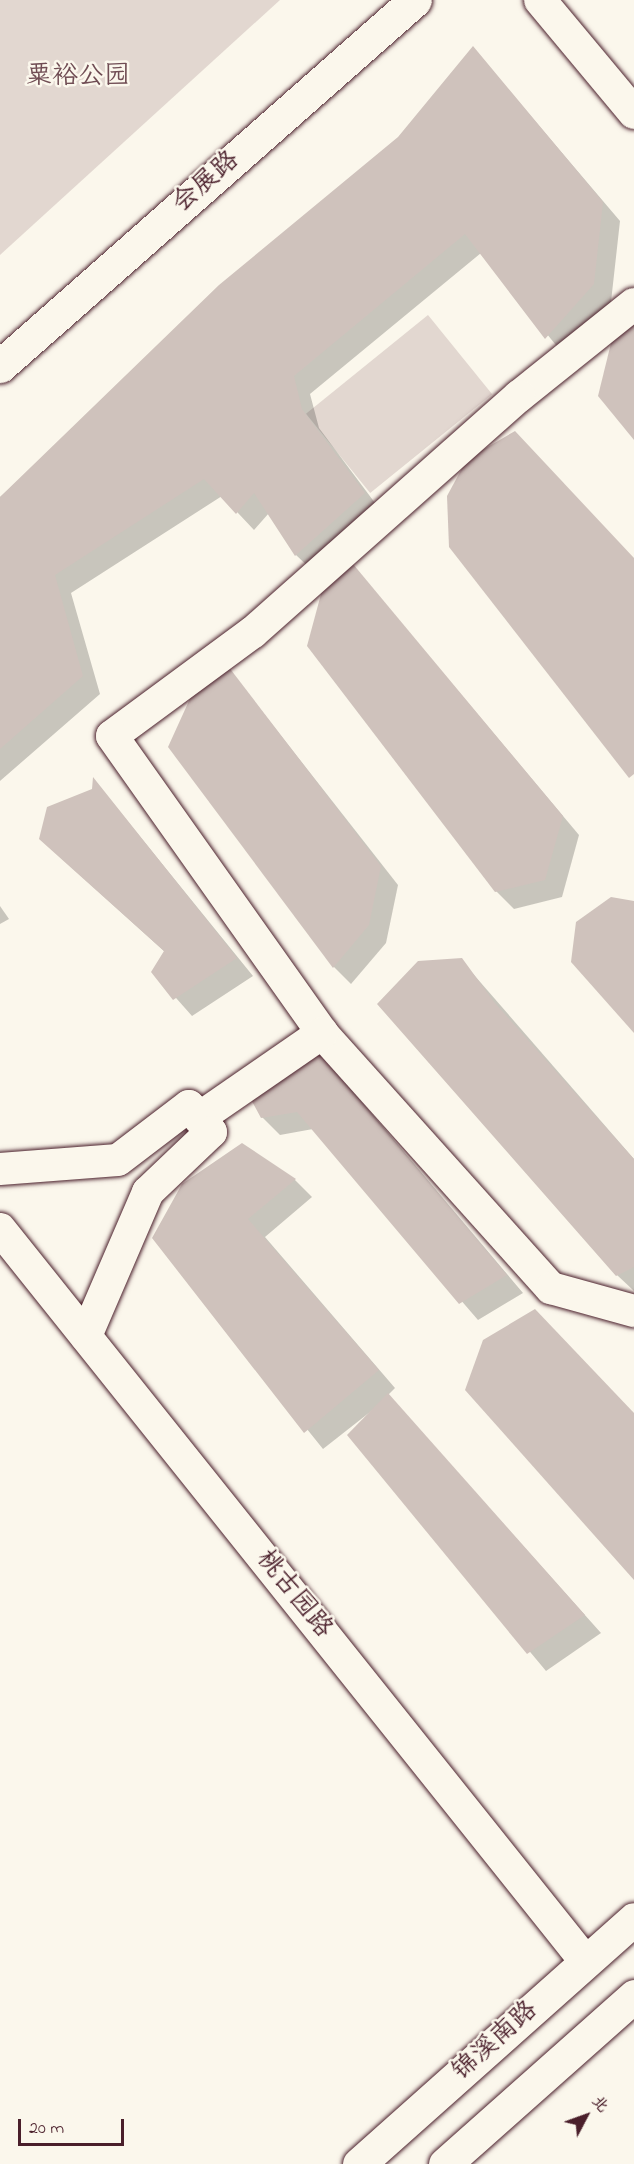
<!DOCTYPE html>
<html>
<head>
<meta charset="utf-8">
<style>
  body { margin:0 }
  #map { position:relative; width:634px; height:2164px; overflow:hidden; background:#fbf7ec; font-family:"Indie Flower","LXGW WenKai TC",sans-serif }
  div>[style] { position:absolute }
  .green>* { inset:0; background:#e2d7d0; transform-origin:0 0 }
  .shadow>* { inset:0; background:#0003 }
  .building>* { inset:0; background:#cfc2bc }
  .roads { filter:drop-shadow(0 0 2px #4a1f2b) drop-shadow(0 0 2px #4a1f2b) }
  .minor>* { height:32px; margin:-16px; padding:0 16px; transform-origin:16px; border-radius:16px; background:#fbf7ec }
  .tertiary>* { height:33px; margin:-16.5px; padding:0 16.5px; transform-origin:16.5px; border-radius:16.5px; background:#fbf7ec }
  .secondary>* { height:33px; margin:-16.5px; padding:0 16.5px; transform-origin:16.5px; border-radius:16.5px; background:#fbf7ec }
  span { translate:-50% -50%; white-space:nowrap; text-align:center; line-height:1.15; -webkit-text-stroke:5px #fbf7ec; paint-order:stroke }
  .park-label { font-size:26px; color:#704d54 }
  .street-label { font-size:26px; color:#4a1f2b }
  .north { position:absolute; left:556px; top:2086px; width:60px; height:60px; -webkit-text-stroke:4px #fbf7ec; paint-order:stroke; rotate:49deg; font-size:16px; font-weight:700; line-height:24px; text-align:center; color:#4a1f2b }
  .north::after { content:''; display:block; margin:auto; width:21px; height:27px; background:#4a1f2b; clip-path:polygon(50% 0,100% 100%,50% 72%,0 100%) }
  .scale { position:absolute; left:18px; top:2119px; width:106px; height:27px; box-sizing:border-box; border:3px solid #4a1f2b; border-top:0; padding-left:8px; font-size:18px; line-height:21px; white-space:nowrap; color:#4a1f2b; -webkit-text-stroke:4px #fbf7ec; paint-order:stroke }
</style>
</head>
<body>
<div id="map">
  <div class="green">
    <i style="clip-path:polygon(0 0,280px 0,0 255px)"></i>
    <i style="left:428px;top:315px;width:102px;height:157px;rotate:51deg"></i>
  </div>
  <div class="shadow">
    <i style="clip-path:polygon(473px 48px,620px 221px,611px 302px,564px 355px,481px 253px,310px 394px,319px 428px,381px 511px,314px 572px,296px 555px,269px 513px,254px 530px,222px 496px,71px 593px,100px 694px,0 781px,0 497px,399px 138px)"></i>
    <i style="clip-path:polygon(353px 566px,579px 835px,562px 897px,514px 909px,496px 891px)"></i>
    <i style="clip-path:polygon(228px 668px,398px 885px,386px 943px,351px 984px,334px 967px,170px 747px)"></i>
    <i style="clip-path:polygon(95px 781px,253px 976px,192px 1016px,153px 972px,165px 952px,59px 856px,94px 791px)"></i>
    <i style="clip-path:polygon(0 906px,9px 919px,0 924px)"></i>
    <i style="clip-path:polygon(461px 960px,634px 1159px,634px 1291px,617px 1275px)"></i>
    <i style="clip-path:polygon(318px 1053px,335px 1070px,523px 1293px,478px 1320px,313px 1129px,280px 1135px,262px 1117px)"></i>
    <i style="clip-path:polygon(242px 1145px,295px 1180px,312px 1197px,265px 1237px,395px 1388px,388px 1395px,601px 1633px,546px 1671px,349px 1435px,379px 1405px,323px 1449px,153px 1238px)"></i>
  </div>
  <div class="building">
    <i style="clip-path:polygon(473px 46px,603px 202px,594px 284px,545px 339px,465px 234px,294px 376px,302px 409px,365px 493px,295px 556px,254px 493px,236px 514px,204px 479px,55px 575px,83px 676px,0 749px,0 497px,219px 285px,398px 137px)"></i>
    <i style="clip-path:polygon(634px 318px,634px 440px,598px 396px,613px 335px)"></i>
    <i style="clip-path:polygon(515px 431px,634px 558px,634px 774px,629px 778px,449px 547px,447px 496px,467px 459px)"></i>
    <i style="clip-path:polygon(353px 564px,563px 816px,545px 880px,495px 892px,307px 646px,324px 583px)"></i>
    <i style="clip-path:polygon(228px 666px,381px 866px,369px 925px,333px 968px,168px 747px,193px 692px)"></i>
    <i style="clip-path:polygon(93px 777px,237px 958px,173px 1000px,151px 972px,164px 951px,39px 839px,47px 807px,92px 789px)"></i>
    <i style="clip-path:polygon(611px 897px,634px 901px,634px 1033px,571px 962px,576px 922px)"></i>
    <i style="clip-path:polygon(462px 958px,494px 1002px,634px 1159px,634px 1267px,616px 1276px,377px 1004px,418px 961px)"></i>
    <i style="clip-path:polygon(318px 1051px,507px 1275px,459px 1304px,297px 1112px,261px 1118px,248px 1094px)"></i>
    <i style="clip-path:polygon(242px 1143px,296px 1179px,248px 1219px,379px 1370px,304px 1433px,152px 1238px,182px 1184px)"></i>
    <i style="clip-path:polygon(535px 1309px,634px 1413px,634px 1580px,465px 1390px,483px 1340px)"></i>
    <i style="clip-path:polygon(388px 1393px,585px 1615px,527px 1654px,347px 1435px)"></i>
  </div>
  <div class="roads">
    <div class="minor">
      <i style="left:540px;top:0;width:147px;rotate:50.2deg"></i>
      <i style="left:634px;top:304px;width:147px;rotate:141.3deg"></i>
      <i style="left:519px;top:396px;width:356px;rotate:138.4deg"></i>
      <i style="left:253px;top:632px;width:175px;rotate:143.6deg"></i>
      <i style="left:112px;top:736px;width:364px;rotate:54.7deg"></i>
      <i style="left:322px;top:1033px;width:343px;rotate:48.1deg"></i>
      <i style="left:551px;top:1288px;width:86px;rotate:15.5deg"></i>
      <i style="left:199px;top:1118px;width:150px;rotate:-34.6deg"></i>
      <i style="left:0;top:1169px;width:118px;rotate:-4.4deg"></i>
      <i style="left:118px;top:1160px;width:89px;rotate:-37.3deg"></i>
      <i style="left:189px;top:1106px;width:34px;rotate:50deg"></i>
      <i style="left:211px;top:1132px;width:87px;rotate:136.4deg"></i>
      <i style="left:148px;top:1192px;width:157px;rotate:113.3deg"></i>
      <i style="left:0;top:1229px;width:938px;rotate:51.36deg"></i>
    </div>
    <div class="tertiary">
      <i style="left:0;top:366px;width:553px;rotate:-41.41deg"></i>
    </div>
    <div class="secondary">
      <i style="left:359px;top:2164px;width:368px;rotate:-41.7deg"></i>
      <i style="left:445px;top:2164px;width:253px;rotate:-41.6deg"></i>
    </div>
  </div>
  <div class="park-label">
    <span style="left:78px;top:78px">粟裕公园</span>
  </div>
  <div class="street-label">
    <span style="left:207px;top:183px;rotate:-41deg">会展路</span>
    <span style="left:293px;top:1595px;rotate:51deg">桃古园路</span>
    <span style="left:496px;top:2042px;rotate:-42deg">锦溪南路</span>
  </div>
  <div class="north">北</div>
  <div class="scale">20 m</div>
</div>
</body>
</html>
